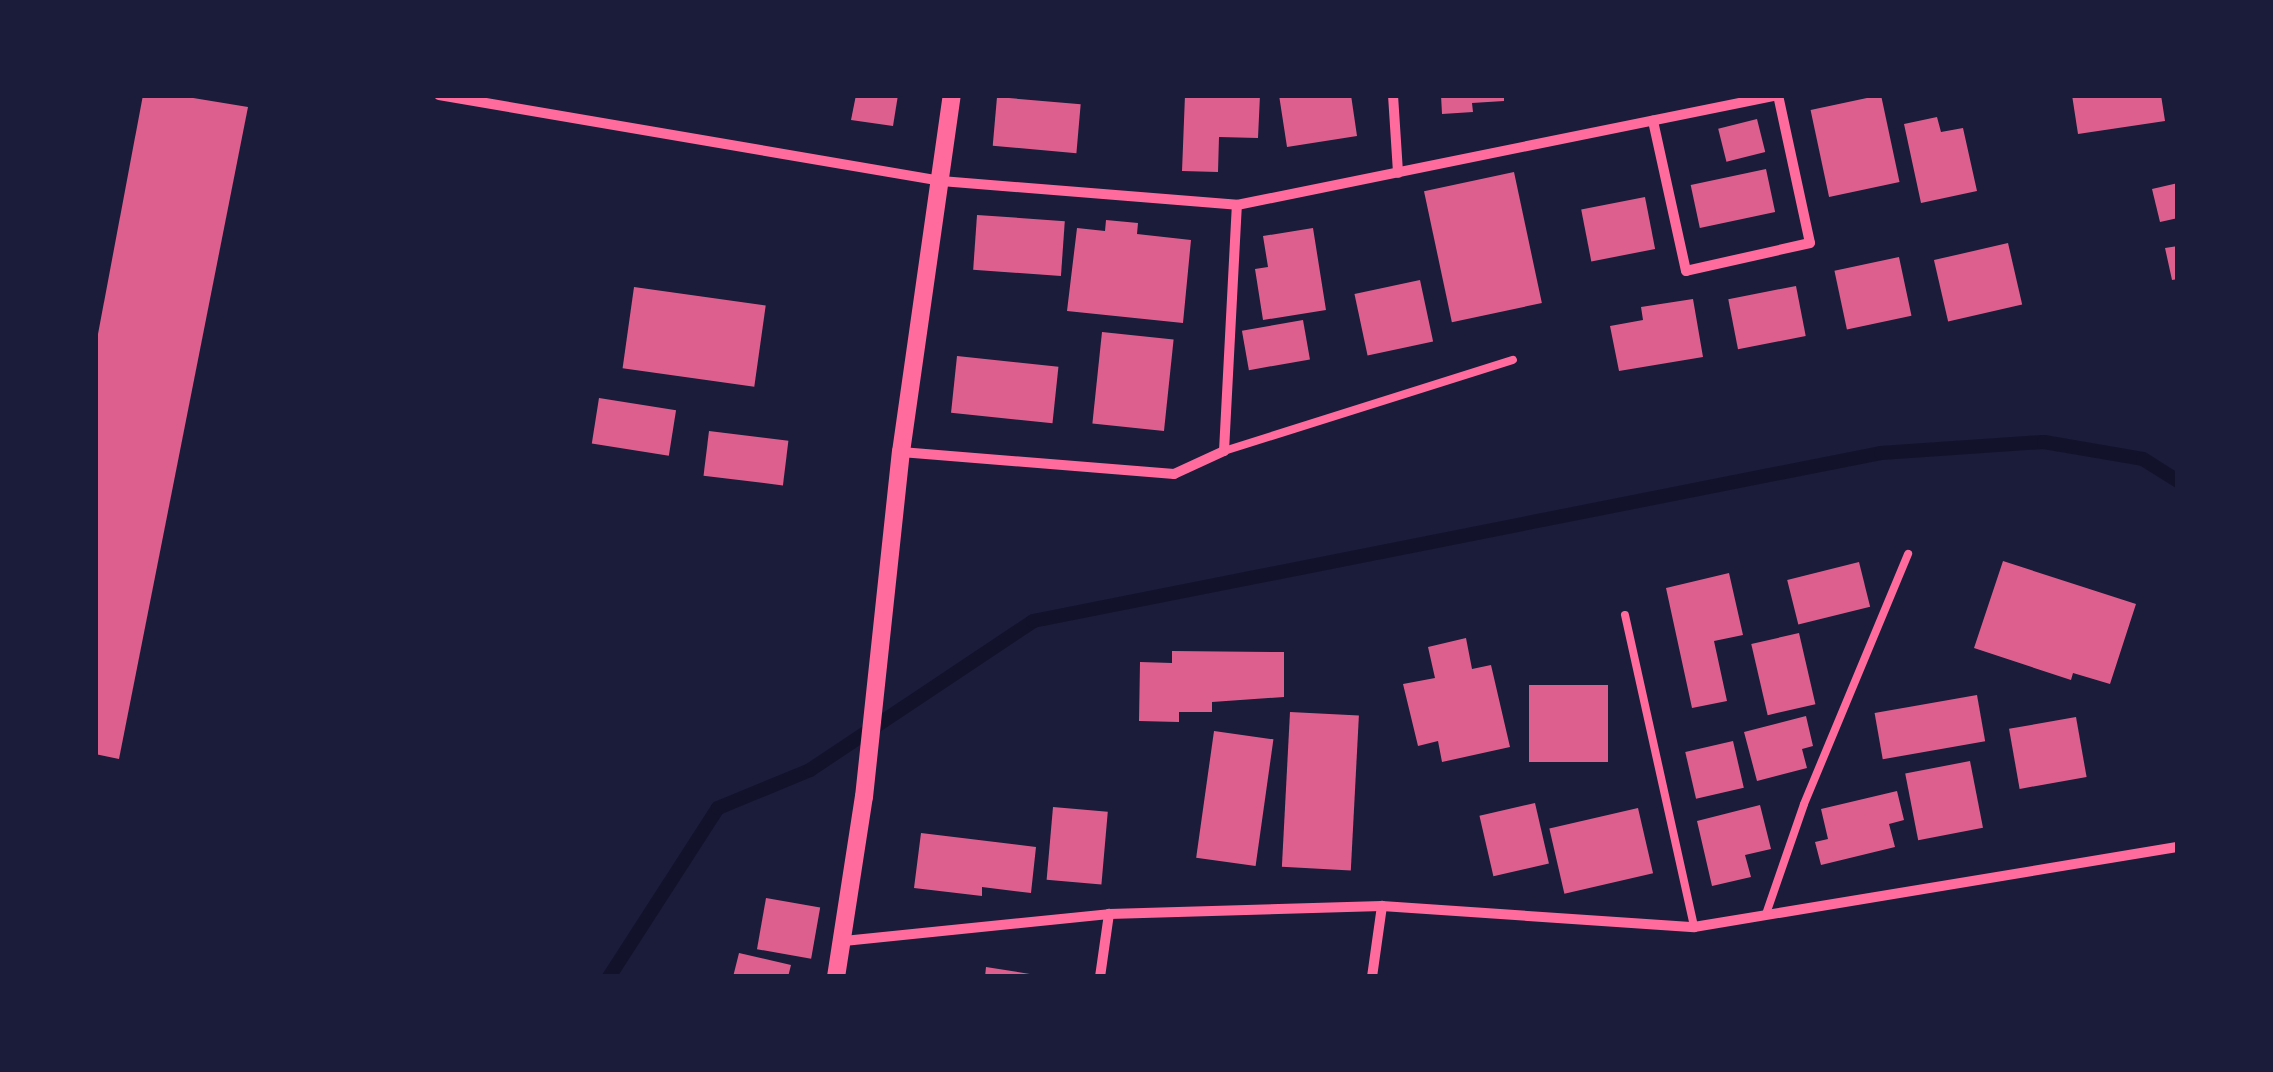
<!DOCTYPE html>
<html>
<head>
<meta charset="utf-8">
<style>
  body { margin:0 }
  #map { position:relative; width:2273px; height:1072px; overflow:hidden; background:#1b1b3a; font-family:Commissioner,sans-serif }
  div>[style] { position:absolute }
  .stream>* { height:14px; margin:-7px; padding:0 7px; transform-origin:7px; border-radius:7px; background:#12122b }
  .building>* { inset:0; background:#dd5f8e; transform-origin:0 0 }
  .service>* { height:8px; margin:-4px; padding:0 4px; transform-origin:4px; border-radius:4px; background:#ff6b9d }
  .minor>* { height:10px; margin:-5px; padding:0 5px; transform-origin:5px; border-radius:5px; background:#ff6b9d }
  .tertiary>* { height:18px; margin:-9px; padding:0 9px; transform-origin:9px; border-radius:9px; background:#ff6b9d }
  span { translate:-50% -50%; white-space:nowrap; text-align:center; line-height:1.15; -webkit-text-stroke:8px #1b1b3a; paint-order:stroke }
  .frame { position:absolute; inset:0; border:98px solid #1b1b3a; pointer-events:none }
</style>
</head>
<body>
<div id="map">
  <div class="stream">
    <i style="left:609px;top:977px;width:201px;rotate:-57.2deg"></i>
    <i style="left:718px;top:808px;width:100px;rotate:-22.4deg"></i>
    <i style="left:810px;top:770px;width:268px;rotate:-33.7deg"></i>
    <i style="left:1033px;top:621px;width:864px;rotate:-11.21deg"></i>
    <i style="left:1881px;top:453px;width:163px;rotate:-3.9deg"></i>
    <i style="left:2044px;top:442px;width:100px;rotate:9.7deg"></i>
    <i style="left:2143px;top:459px;width:41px;rotate:32.2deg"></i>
  </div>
  <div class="building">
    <i style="clip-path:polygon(143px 95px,175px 95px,248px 107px,119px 759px,95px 754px,95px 350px)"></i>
    <i style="clip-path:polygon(856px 95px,898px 95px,893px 126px,851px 120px)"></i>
    <i style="clip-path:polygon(1185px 95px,1260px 95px,1258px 138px,1219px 137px,1218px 172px,1182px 171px)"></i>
    <i style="clip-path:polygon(1279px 95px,1351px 95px,1357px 136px,1287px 147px)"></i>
    <i style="clip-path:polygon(1441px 95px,1504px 95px,1504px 101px,1472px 103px,1473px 112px,1442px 114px)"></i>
    <i style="left:1881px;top:95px;width:89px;height:72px;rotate:78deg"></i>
    <i style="clip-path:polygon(2072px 95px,2161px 95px,2165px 121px,2078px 134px)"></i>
    <i style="left:997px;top:97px;width:84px;height:49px;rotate:5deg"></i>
    <i style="clip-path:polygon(1937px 117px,1941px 132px,1963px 128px,1977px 191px,1921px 203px,1904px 124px)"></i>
    <i style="left:1757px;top:119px;width:34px;height:40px;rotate:76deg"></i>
    <i style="left:1766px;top:169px;width:44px;height:77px;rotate:78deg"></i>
    <i style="left:1514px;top:172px;width:134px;height:92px;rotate:78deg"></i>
    <i style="clip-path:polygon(2178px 183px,2178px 218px,2160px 222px,2152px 189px)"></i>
    <i style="left:1645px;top:197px;width:53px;height:65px;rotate:79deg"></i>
    <i style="left:977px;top:215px;width:88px;height:55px;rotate:4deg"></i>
    <i style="clip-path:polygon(1106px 220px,1138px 223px,1137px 234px,1191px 240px,1183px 323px,1067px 311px,1077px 228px,1105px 231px)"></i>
    <i style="clip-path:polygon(1313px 228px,1326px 310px,1263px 320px,1255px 269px,1268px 267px,1263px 236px)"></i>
    <i style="left:2008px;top:243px;width:63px;height:76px;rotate:77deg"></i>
    <i style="clip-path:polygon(2178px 246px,2178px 279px,2172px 280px,2165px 248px)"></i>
    <i style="left:1899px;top:257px;width:60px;height:66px;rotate:78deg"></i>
    <i style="left:1420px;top:280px;width:63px;height:67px;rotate:78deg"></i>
    <i style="left:1796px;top:286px;width:51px;height:69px;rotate:79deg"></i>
    <i style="left:634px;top:287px;width:133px;height:82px;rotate:8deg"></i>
    <i style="clip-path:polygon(1693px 299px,1703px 357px,1619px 371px,1610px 326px,1643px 320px,1641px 307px)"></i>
    <i style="left:1303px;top:320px;width:40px;height:62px;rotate:80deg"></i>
    <i style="left:1102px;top:332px;width:72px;height:92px;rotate:6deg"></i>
    <i style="left:957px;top:356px;width:102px;height:57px;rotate:6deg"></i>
    <i style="left:599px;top:398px;width:78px;height:46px;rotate:9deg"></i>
    <i style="left:709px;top:431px;width:80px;height:45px;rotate:7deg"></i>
    <i style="clip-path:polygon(2003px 561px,2136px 604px,2110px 684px,2073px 673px,2071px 680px,1974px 648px)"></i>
    <i style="left:1859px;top:562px;width:46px;height:74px;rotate:76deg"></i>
    <i style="clip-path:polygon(1729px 573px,1743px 635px,1714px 641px,1727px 701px,1692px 708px,1666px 588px)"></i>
    <i style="left:1799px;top:633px;width:73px;height:49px;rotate:77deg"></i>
    <i style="clip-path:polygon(1466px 638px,1472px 669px,1491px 665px,1510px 747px,1442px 762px,1438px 741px,1418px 746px,1403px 684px,1435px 678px,1428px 647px)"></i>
    <i style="clip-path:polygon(1172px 651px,1284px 652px,1284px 697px,1212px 702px,1212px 712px,1179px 712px,1179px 722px,1139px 721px,1140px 662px,1172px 663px)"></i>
    <i style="left:1529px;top:685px;width:79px;height:77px"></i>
    <i style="left:1977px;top:695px;width:47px;height:104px;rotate:80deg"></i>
    <i style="left:1290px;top:712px;width:69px;height:155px;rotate:3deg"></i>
    <i style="clip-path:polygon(1806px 716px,1813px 746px,1802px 749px,1807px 768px,1757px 781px,1744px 732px)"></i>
    <i style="left:2076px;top:717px;width:61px;height:68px;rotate:80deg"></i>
    <i style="left:1214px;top:731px;width:60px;height:128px;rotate:8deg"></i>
    <i style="left:1733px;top:741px;width:48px;height:49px;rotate:77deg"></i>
    <i style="left:1970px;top:761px;width:68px;height:66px;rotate:79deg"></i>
    <i style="clip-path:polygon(1897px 791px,1904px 820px,1889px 824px,1895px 847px,1821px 865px,1815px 842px,1828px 839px,1821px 809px)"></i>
    <i style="left:1535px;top:803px;width:62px;height:57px;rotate:77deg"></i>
    <i style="clip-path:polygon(1760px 805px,1771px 849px,1745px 855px,1751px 877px,1712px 886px,1697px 821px)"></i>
    <i style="left:1053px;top:807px;width:55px;height:73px;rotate:5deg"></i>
    <i style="left:1638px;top:808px;width:67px;height:91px;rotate:77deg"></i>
    <i style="clip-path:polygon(921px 833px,1036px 847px,1031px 893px,982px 887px,982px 896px,914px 888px)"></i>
    <i style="left:766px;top:898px;width:55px;height:52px;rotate:10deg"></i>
    <i style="clip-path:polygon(739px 953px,791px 965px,788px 977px,733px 977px)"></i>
    <i style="clip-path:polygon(986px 967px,1036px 975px,1036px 977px,985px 977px)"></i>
  </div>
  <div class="service">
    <i style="left:1224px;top:451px;width:303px;rotate:-17.5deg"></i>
    <i style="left:1625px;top:615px;width:320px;rotate:77.5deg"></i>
    <i style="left:1766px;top:914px;width:116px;rotate:-70.9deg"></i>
    <i style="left:1804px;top:804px;width:271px;rotate:-67.4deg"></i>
  </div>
  <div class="minor">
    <i style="left:439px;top:95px;width:509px;rotate:9.72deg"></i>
    <i style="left:941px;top:181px;width:297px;rotate:4.6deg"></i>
    <i style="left:1237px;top:205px;width:552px;rotate:-11.49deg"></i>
    <i style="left:1778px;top:95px;width:151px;rotate:77.8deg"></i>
    <i style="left:1810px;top:243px;width:127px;rotate:167.3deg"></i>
    <i style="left:1686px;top:271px;width:154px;rotate:-102.4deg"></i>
    <i style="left:1393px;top:95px;width:78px;rotate:86.3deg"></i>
    <i style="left:901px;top:452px;width:274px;rotate:4.6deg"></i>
    <i style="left:1174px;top:474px;width:55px;rotate:-24.7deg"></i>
    <i style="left:1224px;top:451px;width:246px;rotate:-87deg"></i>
    <i style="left:844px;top:941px;width:266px;rotate:-5.8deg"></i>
    <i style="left:1109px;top:914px;width:273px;rotate:-1.7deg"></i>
    <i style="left:1382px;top:906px;width:313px;rotate:3.9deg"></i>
    <i style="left:1694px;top:927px;width:491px;rotate:-9.4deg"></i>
    <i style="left:1100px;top:977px;width:64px;rotate:-81.9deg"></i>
    <i style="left:1372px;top:977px;width:72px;rotate:-82deg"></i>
  </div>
  <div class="tertiary">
    <i style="left:836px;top:977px;width:182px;rotate:-81.2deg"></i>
    <i style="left:864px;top:797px;width:347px;rotate:-83.9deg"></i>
    <i style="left:901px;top:452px;width:361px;rotate:-81.9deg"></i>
  </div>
  <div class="frame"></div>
</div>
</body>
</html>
